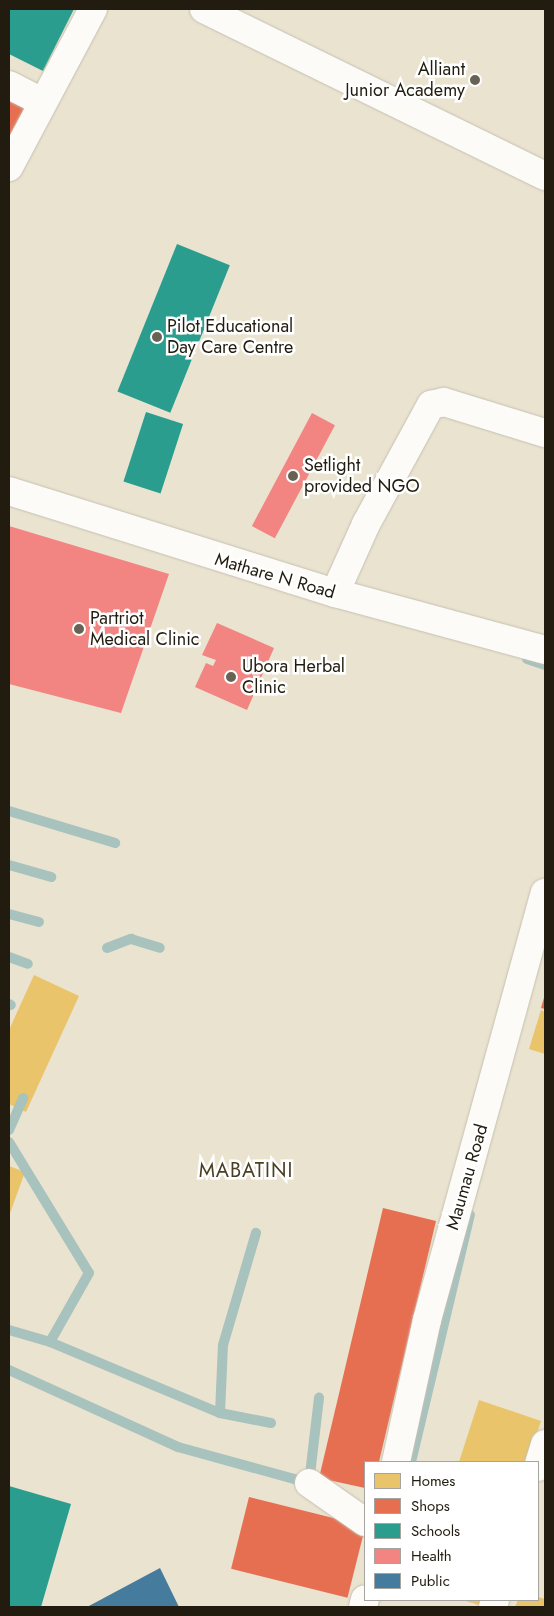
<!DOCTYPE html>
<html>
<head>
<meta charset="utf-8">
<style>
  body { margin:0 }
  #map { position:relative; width:554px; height:1616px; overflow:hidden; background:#eae3d0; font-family:Jost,sans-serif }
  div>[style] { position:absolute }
  .homes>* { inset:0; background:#e9c46a }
  .shops>* { inset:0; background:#e76f51; transform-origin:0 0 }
  .schools>* { inset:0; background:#2a9d8f; transform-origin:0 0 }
  .health>* { inset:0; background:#f28482; transform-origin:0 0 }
  .public>* { inset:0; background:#457b9d }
  .stream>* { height:10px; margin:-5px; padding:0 5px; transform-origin:5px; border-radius:5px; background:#a8c2be }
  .roads { filter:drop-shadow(0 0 1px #c6c0b2) drop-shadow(0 0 1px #c6c0b2) }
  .minor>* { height:28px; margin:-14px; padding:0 14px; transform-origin:14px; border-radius:14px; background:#fcfbf8 }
  .dots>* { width:14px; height:14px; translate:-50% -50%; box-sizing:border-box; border:2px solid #fff; border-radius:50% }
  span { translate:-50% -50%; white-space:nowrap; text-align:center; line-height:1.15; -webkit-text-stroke:5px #fff; paint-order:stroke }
  .poi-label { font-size:18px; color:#211c0f }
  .right { translate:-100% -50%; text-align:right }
  .left { translate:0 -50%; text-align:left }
  .street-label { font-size:18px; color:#211c0f }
  .quarter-label { font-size:20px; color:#4b3f22; letter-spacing:1px }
  .frame { position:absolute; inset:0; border:10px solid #211c0f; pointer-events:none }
  .legend { position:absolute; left:364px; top:1461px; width:175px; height:140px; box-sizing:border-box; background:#fff; border:1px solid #a6a49f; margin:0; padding:6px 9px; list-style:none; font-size:15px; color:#211c0f }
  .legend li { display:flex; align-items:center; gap:10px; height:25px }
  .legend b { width:25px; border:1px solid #a6a49f }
</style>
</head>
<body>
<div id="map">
  <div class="homes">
    <i style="clip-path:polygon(34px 975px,79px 996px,26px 1112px,9px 1104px,9px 1030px)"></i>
    <i style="clip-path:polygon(541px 1010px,545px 1012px,545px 1054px,529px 1049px)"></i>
    <i style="clip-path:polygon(9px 1166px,25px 1172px,9px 1216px)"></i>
    <i style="clip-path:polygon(479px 1400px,541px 1421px,528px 1462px,459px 1462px)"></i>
    <i style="clip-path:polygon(538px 1597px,545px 1599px,545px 1607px,515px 1607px,518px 1600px)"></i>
    <i style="clip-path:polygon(463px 1600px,484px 1600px,482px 1606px)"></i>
  </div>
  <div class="shops">
    <i style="clip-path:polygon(9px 101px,29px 110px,9px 151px)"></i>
    <i style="clip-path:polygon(545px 994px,545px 1009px,541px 1008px)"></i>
    <i style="clip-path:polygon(383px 1208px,436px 1221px,379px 1462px,365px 1462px,365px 1488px,319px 1478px)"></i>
    <i style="left:249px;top:1497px;width:120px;height:74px;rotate:14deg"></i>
  </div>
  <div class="schools">
    <i style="clip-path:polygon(9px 9px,74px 9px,43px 71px,9px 54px)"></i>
    <i style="left:177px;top:244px;width:57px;height:159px;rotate:22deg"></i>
    <i style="left:146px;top:412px;width:39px;height:73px;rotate:18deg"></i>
    <i style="clip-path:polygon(9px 1486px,71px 1504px,41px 1607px,9px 1607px)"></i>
  </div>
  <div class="health">
    <i style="left:312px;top:413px;width:26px;height:128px;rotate:28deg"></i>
    <i style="clip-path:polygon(9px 526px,169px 574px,121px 713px,9px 684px)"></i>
    <i style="clip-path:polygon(217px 623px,274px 648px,247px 710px,195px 687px,206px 663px,213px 666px,216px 660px,202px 655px)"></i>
  </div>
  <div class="public">
    <i style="clip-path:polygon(160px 1568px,179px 1607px,87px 1607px)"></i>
  </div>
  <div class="stream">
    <i style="left:527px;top:659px;width:19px;rotate:18deg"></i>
    <i style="left:9px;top:811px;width:111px;rotate:16.8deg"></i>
    <i style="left:9px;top:865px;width:44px;rotate:15.9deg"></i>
    <i style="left:9px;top:914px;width:31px;rotate:15deg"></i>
    <i style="left:107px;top:948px;width:26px;rotate:-21deg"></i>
    <i style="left:131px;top:939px;width:30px;rotate:17deg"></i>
    <i style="left:9px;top:957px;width:20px;rotate:20deg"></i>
    <i style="left:9px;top:1004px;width:2px;rotate:27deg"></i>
    <i style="left:9px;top:1130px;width:35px;rotate:-66deg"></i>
    <i style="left:9px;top:1142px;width:153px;rotate:58.6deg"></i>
    <i style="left:89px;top:1273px;width:79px;rotate:119.5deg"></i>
    <i style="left:9px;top:1330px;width:43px;rotate:16.3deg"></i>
    <i style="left:50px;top:1342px;width:184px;rotate:22.7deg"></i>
    <i style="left:220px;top:1413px;width:52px;rotate:11.1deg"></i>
    <i style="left:9px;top:1370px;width:186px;rotate:24.5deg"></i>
    <i style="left:178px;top:1447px;width:136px;rotate:15.4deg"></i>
    <i style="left:309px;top:1483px;width:86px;rotate:-83.3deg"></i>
    <i style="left:220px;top:1413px;width:68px;rotate:-87.5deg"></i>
    <i style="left:223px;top:1345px;width:117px;rotate:-73.6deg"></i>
    <i style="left:411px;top:1462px;width:254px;rotate:-76.6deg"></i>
  </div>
  <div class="roads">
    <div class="minor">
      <i style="left:204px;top:9px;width:380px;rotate:26.1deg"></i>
      <i style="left:9px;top:85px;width:35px;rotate:27deg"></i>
      <i style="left:9px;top:167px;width:179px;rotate:-62deg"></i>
      <i style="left:9px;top:491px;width:342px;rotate:17.4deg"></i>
      <i style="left:335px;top:593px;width:218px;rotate:15.2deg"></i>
      <i style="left:335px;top:593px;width:76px;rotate:-65.8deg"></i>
      <i style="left:366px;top:524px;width:136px;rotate:-61.4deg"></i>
      <i style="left:431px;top:405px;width:13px;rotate:-13deg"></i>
      <i style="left:444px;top:402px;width:106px;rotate:17.1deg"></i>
      <i style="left:396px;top:1462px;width:145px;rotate:-77.7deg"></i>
      <i style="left:427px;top:1320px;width:443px;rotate:-74.6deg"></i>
      <i style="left:538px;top:1467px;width:24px;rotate:-73deg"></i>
      <i style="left:309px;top:1483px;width:68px;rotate:34.9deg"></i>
      <i style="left:363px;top:1607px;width:8px;rotate:-76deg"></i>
      <i style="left:493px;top:1607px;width:7px;rotate:-74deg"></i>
    </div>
  </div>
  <div class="dots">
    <i style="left:475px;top:80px;background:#676253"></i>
    <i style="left:157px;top:337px;background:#676253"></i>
    <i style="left:293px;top:476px;background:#676253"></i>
    <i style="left:79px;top:629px;background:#676253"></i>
    <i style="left:231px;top:677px;background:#676253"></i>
  </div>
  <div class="poi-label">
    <span class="right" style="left:465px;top:80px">Alliant<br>Junior Academy</span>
    <span class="left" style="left:167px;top:337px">Pilot Educational<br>Day Care Centre</span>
    <span class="left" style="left:304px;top:476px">Setlight<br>provided NGO</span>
    <span class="left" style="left:90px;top:629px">Partriot<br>Medical Clinic</span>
    <span class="left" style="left:242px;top:677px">Ubora Herbal<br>Clinic</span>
  </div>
  <div class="street-label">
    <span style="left:275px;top:576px;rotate:16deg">Mathare N Road</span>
    <span style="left:467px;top:1177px;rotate:-74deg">Maumau Road</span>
  </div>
  <div class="quarter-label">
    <span style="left:246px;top:1170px">MABATINI</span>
  </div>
  <div class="frame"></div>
  <ul class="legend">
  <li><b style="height:14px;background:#e9c46a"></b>Homes</li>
  <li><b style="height:14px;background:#e76f51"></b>Shops</li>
  <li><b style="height:14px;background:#2a9d8f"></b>Schools</li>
  <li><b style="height:14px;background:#f28482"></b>Health</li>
  <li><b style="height:14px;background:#457b9d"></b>Public</li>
  </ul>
</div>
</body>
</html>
